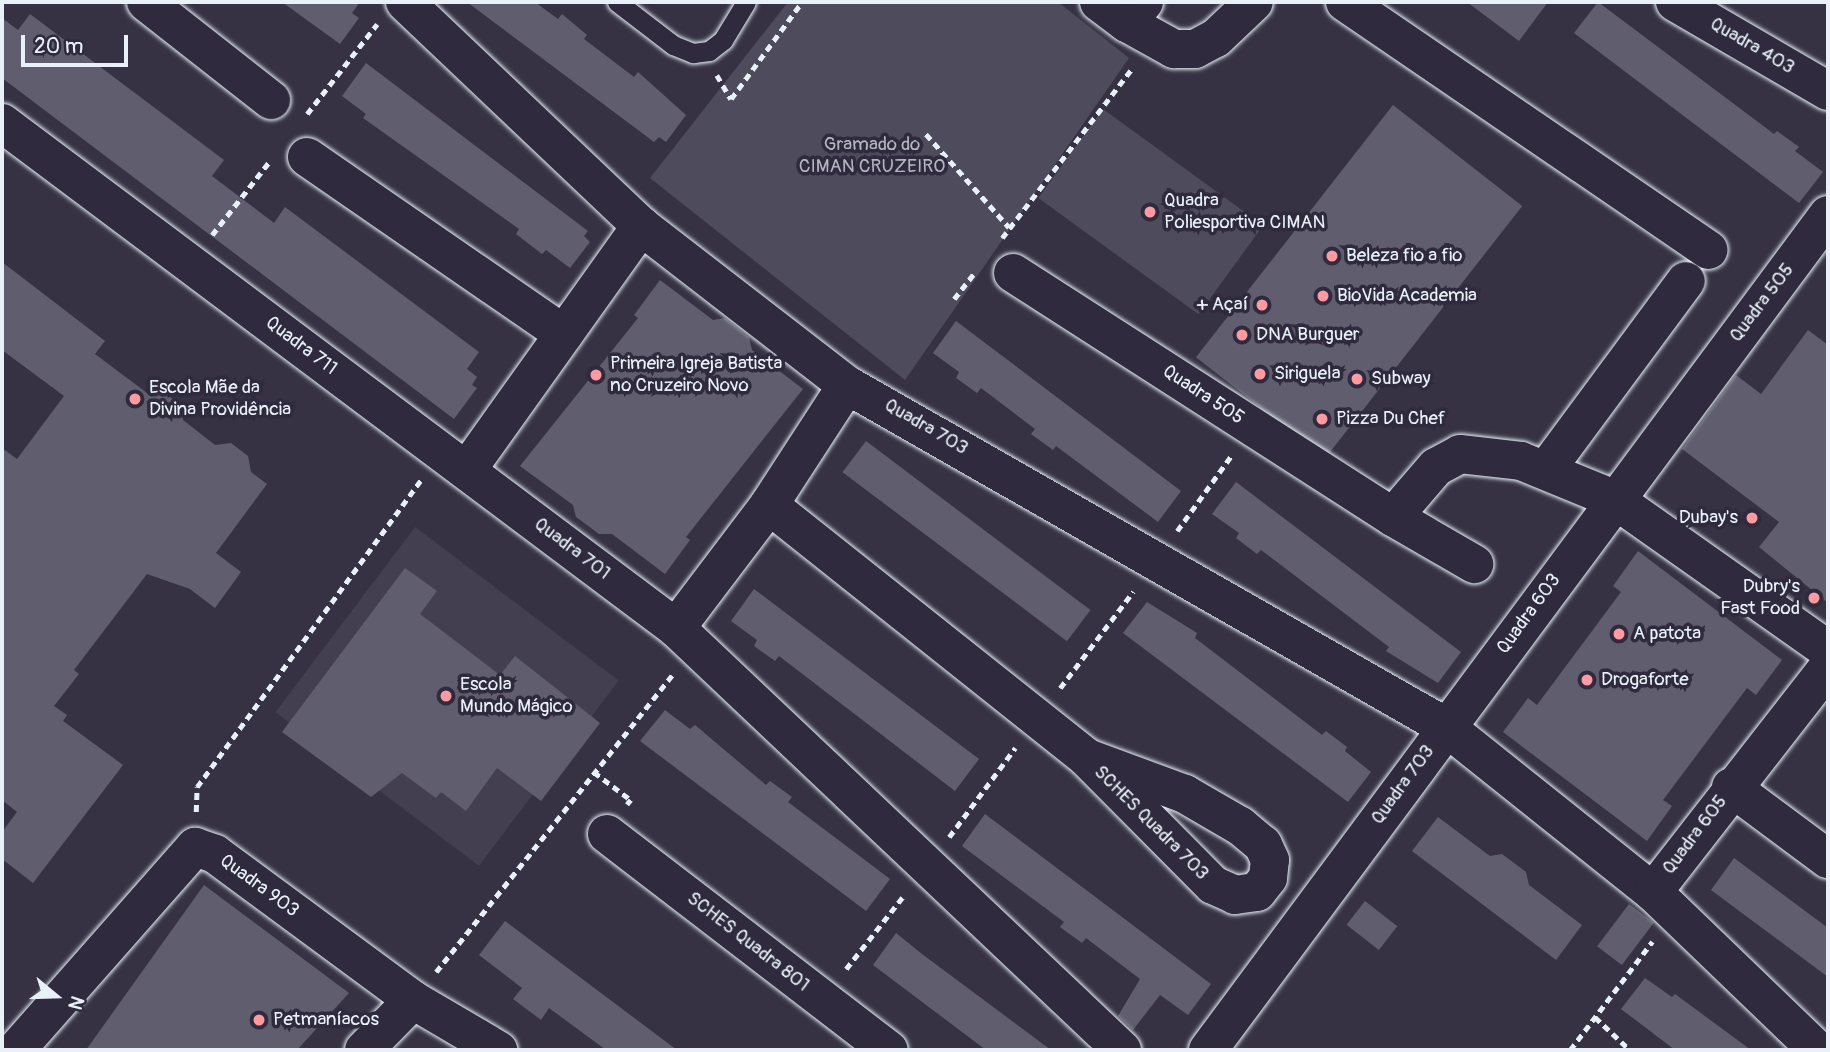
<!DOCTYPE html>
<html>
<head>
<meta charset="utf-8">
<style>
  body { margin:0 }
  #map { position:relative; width:1830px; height:1052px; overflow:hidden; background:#363244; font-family:Pangolin,sans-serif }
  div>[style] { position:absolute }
  .built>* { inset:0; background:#433f51; transform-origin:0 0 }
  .green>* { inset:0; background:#4d4b5c; transform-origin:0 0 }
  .building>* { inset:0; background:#605e6e; transform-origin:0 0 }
  .path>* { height:4.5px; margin-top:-2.25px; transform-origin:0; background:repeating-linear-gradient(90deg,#e8f1f8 0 7px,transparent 0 12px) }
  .roads { filter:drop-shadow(0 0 2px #e8f1f8) drop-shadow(0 0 2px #e8f1f8) }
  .lane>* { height:19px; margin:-9.5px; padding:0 9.5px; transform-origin:9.5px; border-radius:9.5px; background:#2f2a3d }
  .street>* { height:38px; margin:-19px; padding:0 19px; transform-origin:19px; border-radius:19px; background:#2f2a3d }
  .dots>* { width:19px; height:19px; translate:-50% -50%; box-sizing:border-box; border:4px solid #2f2a3d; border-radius:50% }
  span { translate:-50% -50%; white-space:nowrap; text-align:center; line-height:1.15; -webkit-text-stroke:7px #2f2a3d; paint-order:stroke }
  .street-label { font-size:19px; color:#e8f1f8 }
  .park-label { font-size:19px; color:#b2b7c1 }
  .poi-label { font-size:19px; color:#e8f1f8 }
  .left { translate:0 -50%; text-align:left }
  .right { translate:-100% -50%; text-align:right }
  .frame { position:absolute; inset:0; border:4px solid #e8f1f8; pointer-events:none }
  .north { position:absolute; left:21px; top:961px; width:70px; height:70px; -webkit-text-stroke:5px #2f2a3d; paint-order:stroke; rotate:109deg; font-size:19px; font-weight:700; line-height:28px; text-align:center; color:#e8f1f8 }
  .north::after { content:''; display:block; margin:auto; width:24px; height:32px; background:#e8f1f8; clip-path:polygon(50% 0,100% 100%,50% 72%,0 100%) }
  .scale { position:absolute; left:21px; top:35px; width:107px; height:32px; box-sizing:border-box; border:4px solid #e8f1f8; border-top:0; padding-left:9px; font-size:21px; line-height:24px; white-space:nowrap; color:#e8f1f8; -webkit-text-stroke:5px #2f2a3d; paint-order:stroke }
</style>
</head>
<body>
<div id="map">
  <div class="built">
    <i style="left:415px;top:527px;width:255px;height:232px;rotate:37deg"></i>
  </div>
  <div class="green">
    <i style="clip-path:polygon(788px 2px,1058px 2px,1129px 58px,905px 380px,650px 178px)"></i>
    <i style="left:1103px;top:109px;width:198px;height:110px;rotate:36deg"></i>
  </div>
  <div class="building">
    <i style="clip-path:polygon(282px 2px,360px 2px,352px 13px,359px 18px,340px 44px)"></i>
    <i style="clip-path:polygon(467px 2px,535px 2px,558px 19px,562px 14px,587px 35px,584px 39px,634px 77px,638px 72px,686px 115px,666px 142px,659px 137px,654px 142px)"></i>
    <i style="clip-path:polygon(1467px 2px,1548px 2px,1519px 41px)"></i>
    <i style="clip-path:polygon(1598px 2px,1774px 134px,1777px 131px,1799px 147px,1795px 151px,1823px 172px,1799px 203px,1574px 33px)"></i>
    <i style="clip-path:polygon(30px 14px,224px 160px,212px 176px,274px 223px,285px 207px,479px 352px,467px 369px,477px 377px,472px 385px,477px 388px,454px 419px,2px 78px,2px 18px,18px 30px)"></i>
    <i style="clip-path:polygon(366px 63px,588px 231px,584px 236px,590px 242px,570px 268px,546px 250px,542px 254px,516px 234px,519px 229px,363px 118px,366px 114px,342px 96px)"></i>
    <i style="left:1393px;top:105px;width:164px;height:320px;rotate:38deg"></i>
    <i style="clip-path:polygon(2px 262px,105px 341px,95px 354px,147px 393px,162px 391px,181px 405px,183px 420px,215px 445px,231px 443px,248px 456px,251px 472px,267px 484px,216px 553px,241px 572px,215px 608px,190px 589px,147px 574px,74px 670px,79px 674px,54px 706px,67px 715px,63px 721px,123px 765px,33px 883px,2px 859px,2px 832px,17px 812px,2px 800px,2px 448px,17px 459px,64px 396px,2px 350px)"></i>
    <i style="clip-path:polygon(660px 280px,713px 320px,725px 318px,749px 337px,752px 350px,803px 389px,686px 537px,690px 540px,665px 574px,612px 534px,599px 534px,576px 517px,573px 505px,520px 466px,638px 318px,634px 315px)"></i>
    <i style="clip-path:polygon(956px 321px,1181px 491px,1158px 522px,1056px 446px,1053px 450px,1031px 434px,1035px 429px,981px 388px,977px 393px,956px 378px,959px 372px,933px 353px)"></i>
    <i style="clip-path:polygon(1808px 330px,1828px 345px,1828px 603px,1759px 547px,1779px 522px,1682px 449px,1736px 375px,1761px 394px)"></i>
    <i style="left:866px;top:441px;width:281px;height:39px;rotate:37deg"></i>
    <i style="clip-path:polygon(1236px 482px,1461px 652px,1438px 683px,1386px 651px,1389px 647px,1261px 550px,1257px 554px,1236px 538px,1239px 533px,1212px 514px)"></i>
    <i style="clip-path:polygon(1638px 551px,1782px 660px,1756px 695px,1747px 688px,1663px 800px,1672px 806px,1647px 841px,1503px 732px,1528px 698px,1537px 705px,1621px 592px,1613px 586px)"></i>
    <i style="clip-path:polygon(405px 568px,437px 591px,420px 614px,500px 675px,515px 656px,600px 723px,541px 801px,497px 768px,466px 811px,441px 792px,436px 798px,402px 773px,371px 797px,282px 732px)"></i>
    <i style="clip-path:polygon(754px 589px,979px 759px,955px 791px,779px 656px,775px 661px,754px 646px,757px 640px,731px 621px)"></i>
    <i style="clip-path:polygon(1147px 602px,1197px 633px,1195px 638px,1322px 735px,1326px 731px,1347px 747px,1345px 751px,1371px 772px,1348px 802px,1123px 633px)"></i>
    <i style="clip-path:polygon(665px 710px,690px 729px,695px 725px,766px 785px,770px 781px,792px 797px,788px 802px,890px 879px,866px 911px,640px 741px)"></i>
    <i style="clip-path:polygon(985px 814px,1211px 984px,1188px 1015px,1160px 995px,1133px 1030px,1118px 1016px,1140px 979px,1086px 938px,1082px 943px,1060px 927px,1064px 922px,962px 846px)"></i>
    <i style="clip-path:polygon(1438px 817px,1490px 856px,1502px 854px,1526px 872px,1529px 885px,1582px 925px,1556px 960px,1412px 851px)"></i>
    <i style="clip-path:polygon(1734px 858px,1828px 928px,1828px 977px,1711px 890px)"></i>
    <i style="clip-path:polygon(204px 885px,349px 993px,297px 1050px,86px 1050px)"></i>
    <i style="left:1365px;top:901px;width:41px;height:30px;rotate:38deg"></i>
    <i style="left:1629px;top:904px;width:31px;height:53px;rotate:37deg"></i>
    <i style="clip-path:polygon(505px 921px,677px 1050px,606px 1050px,549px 1008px,541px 1020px,513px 999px,522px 988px,479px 955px)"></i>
    <i style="clip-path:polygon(896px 933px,922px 954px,1051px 1050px,986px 1050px,873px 965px)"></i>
    <i style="clip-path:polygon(1645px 978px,1672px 997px,1675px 994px,1751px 1050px,1675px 1050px,1621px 1009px)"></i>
  </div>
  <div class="path">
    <i style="left:717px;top:75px;width:28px;rotate:60deg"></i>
    <i style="left:731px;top:99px;width:120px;rotate:-53.8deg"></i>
    <i style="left:307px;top:114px;width:114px;rotate:-52.1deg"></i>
    <i style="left:926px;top:134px;width:125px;rotate:48.3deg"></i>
    <i style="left:212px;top:235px;width:93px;rotate:-52deg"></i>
    <i style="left:1002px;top:238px;width:215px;rotate:-52.5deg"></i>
    <i style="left:954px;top:299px;width:34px;rotate:-52deg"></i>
    <i style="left:1177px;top:531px;width:92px;rotate:-54.2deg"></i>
    <i style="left:1060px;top:688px;width:121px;rotate:-52.8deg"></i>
    <i style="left:594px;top:772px;width:46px;rotate:37.1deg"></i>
    <i style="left:631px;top:800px;width:6px;rotate:129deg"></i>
    <i style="left:196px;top:812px;width:25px;rotate:-88deg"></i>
    <i style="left:197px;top:787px;width:380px;rotate:-53.9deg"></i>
    <i style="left:949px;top:837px;width:111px;rotate:-53.4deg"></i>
    <i style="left:846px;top:969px;width:95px;rotate:-51.8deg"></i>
    <i style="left:436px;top:972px;width:379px;rotate:-51.5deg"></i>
    <i style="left:1595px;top:1017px;width:48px;rotate:43.3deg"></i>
    <i style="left:1570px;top:1050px;width:136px;rotate:-52.8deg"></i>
  </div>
  <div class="roads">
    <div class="lane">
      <i style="left:617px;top:2px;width:71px;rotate:37.5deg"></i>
      <i style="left:673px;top:45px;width:22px;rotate:22deg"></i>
      <i style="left:693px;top:53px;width:16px;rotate:-7deg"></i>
      <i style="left:709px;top:51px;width:18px;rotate:-38deg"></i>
      <i style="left:723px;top:40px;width:44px;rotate:-58.8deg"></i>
    </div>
    <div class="street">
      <i style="left:146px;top:2px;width:159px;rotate:38.1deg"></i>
      <i style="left:405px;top:2px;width:325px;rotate:43.5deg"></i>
      <i style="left:641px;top:226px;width:260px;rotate:37.7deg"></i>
      <i style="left:847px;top:385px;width:690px;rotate:29.72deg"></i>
      <i style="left:1446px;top:727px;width:265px;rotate:38.6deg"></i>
      <i style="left:1653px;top:892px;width:228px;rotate:43.9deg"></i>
      <i style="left:1099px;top:2px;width:35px;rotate:37deg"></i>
      <i style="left:1127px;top:23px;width:27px;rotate:-51deg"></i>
      <i style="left:1345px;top:2px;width:440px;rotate:34.3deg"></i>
      <i style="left:1675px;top:2px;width:177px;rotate:30.2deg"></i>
      <i style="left:1127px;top:23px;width:54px;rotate:29deg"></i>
      <i style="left:1174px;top:49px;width:21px"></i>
      <i style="left:1195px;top:49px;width:24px;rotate:-28deg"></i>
      <i style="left:1216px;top:38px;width:52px;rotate:-43.5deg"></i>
      <i style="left:2px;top:123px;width:842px;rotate:36.84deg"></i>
      <i style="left:676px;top:628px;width:614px;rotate:43.42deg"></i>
      <i style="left:307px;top:157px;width:312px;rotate:34.6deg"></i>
      <i style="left:1013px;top:273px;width:452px;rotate:32.7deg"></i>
      <i style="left:1393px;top:517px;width:66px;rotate:-49.3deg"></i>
      <i style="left:1436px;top:467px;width:27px;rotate:-28deg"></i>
      <i style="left:1460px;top:454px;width:61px;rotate:6.5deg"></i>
      <i style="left:1521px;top:461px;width:100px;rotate:22.2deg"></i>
      <i style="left:1614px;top:499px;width:262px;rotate:35.2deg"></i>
      <i style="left:467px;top:470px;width:300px;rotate:-54.5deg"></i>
      <i style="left:1546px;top:470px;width:235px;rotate:-53.5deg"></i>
      <i style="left:769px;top:505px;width:406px;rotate:38.5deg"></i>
      <i style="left:1087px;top:758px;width:179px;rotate:45.2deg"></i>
      <i style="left:1213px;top:885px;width:24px;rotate:24deg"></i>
      <i style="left:1235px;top:895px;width:22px;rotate:-8deg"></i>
      <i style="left:1257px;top:892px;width:18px;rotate:-52deg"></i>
      <i style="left:1268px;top:878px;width:18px;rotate:-84deg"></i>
      <i style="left:1270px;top:860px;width:17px;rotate:-115deg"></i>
      <i style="left:1263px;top:845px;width:30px;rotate:-140deg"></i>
      <i style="left:1240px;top:826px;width:64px;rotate:-149.8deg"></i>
      <i style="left:1185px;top:794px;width:104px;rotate:-159.8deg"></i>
      <i style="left:1393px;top:517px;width:94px;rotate:30.1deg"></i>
      <i style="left:676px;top:628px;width:154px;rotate:-52.9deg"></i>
      <i style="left:769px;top:505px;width:143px;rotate:-57deg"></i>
      <i style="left:1731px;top:787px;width:121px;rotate:36.6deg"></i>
      <i style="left:607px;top:834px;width:355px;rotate:37.5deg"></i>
      <i style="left:1653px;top:892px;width:285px;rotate:-52.1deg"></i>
      <i style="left:16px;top:1050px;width:271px;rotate:-48.6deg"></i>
      <i style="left:195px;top:847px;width:21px;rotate:19deg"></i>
      <i style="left:215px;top:854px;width:246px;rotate:36.4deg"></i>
      <i style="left:413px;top:1000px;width:99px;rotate:30.5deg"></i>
      <i style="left:364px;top:1050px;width:70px;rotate:-45.6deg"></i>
      <i style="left:1208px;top:1050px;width:1040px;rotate:-53.41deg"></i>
    </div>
  </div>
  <div class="dots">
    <i style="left:1150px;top:212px;background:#ff9aa2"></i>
    <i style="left:1332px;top:256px;background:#ff9aa2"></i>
    <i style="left:1323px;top:296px;background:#ff9aa2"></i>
    <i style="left:1262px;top:305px;background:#ff9aa2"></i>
    <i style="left:1242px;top:335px;background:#ff9aa2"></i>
    <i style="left:1260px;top:374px;background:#ff9aa2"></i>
    <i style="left:596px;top:375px;background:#ff9aa2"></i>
    <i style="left:1357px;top:379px;background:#ff9aa2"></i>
    <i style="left:135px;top:399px;background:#ff9aa2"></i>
    <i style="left:1322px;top:419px;background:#ff9aa2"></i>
    <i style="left:1752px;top:518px;background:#ff9aa2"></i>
    <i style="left:1814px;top:598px;background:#ff9aa2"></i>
    <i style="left:1619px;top:634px;background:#ff9aa2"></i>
    <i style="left:1587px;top:680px;background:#ff9aa2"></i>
    <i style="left:446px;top:696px;background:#ff9aa2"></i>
    <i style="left:259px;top:1020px;background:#ff9aa2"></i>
  </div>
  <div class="street-label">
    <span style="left:1752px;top:46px;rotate:30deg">Quadra 403</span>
    <span style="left:1762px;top:303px;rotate:-53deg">Quadra 505</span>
    <span style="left:301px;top:346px;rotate:37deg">Quadra 711</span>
    <span style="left:1203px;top:395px;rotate:33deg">Quadra 505</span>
    <span style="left:926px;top:427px;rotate:30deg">Quadra 703</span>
    <span style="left:572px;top:549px;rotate:37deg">Quadra 701</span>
    <span style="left:1529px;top:614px;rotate:-54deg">Quadra 603</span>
    <span style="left:1403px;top:785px;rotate:-54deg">Quadra 703</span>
    <span style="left:1151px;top:823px;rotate:45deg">SCHES Quadra 703</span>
    <span style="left:1695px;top:835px;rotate:-53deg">Quadra 605</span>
    <span style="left:259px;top:886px;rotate:36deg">Quadra 903</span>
    <span style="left:748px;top:942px;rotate:38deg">SCHES Quadra 801</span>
  </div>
  <div class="park-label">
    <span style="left:872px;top:156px">Gramado do<br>CIMAN CRUZEIRO</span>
  </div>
  <div class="poi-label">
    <span class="left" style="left:1164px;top:212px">Quadra<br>Poliesportiva CIMAN</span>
    <span class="left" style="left:1346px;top:256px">Beleza fio a fio</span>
    <span class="left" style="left:1337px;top:296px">BioVida Academia</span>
    <span class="right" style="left:1248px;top:305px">+ Açaí</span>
    <span class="left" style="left:1256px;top:335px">DNA Burguer</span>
    <span class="left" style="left:610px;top:375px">Primeira Igreja Batista<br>no Cruzeiro Novo</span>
    <span class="left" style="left:1274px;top:374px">Siriguela</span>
    <span class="left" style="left:1371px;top:379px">Subway</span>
    <span class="left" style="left:149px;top:399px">Escola Mãe da<br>Divina Providência</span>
    <span class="left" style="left:1336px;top:419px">Pizza Du Chef</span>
    <span class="right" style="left:1738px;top:518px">Dubay's</span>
    <span class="right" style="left:1800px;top:598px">Dubry's<br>Fast Food</span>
    <span class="left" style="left:1633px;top:634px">A patota</span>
    <span class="left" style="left:1601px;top:680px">Drogaforte</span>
    <span class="left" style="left:460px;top:696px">Escola<br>Mundo Mágico</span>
    <span class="left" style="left:273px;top:1020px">Petmaníacos</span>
  </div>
  <div class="frame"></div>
  <div class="north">N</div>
  <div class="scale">20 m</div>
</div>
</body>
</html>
